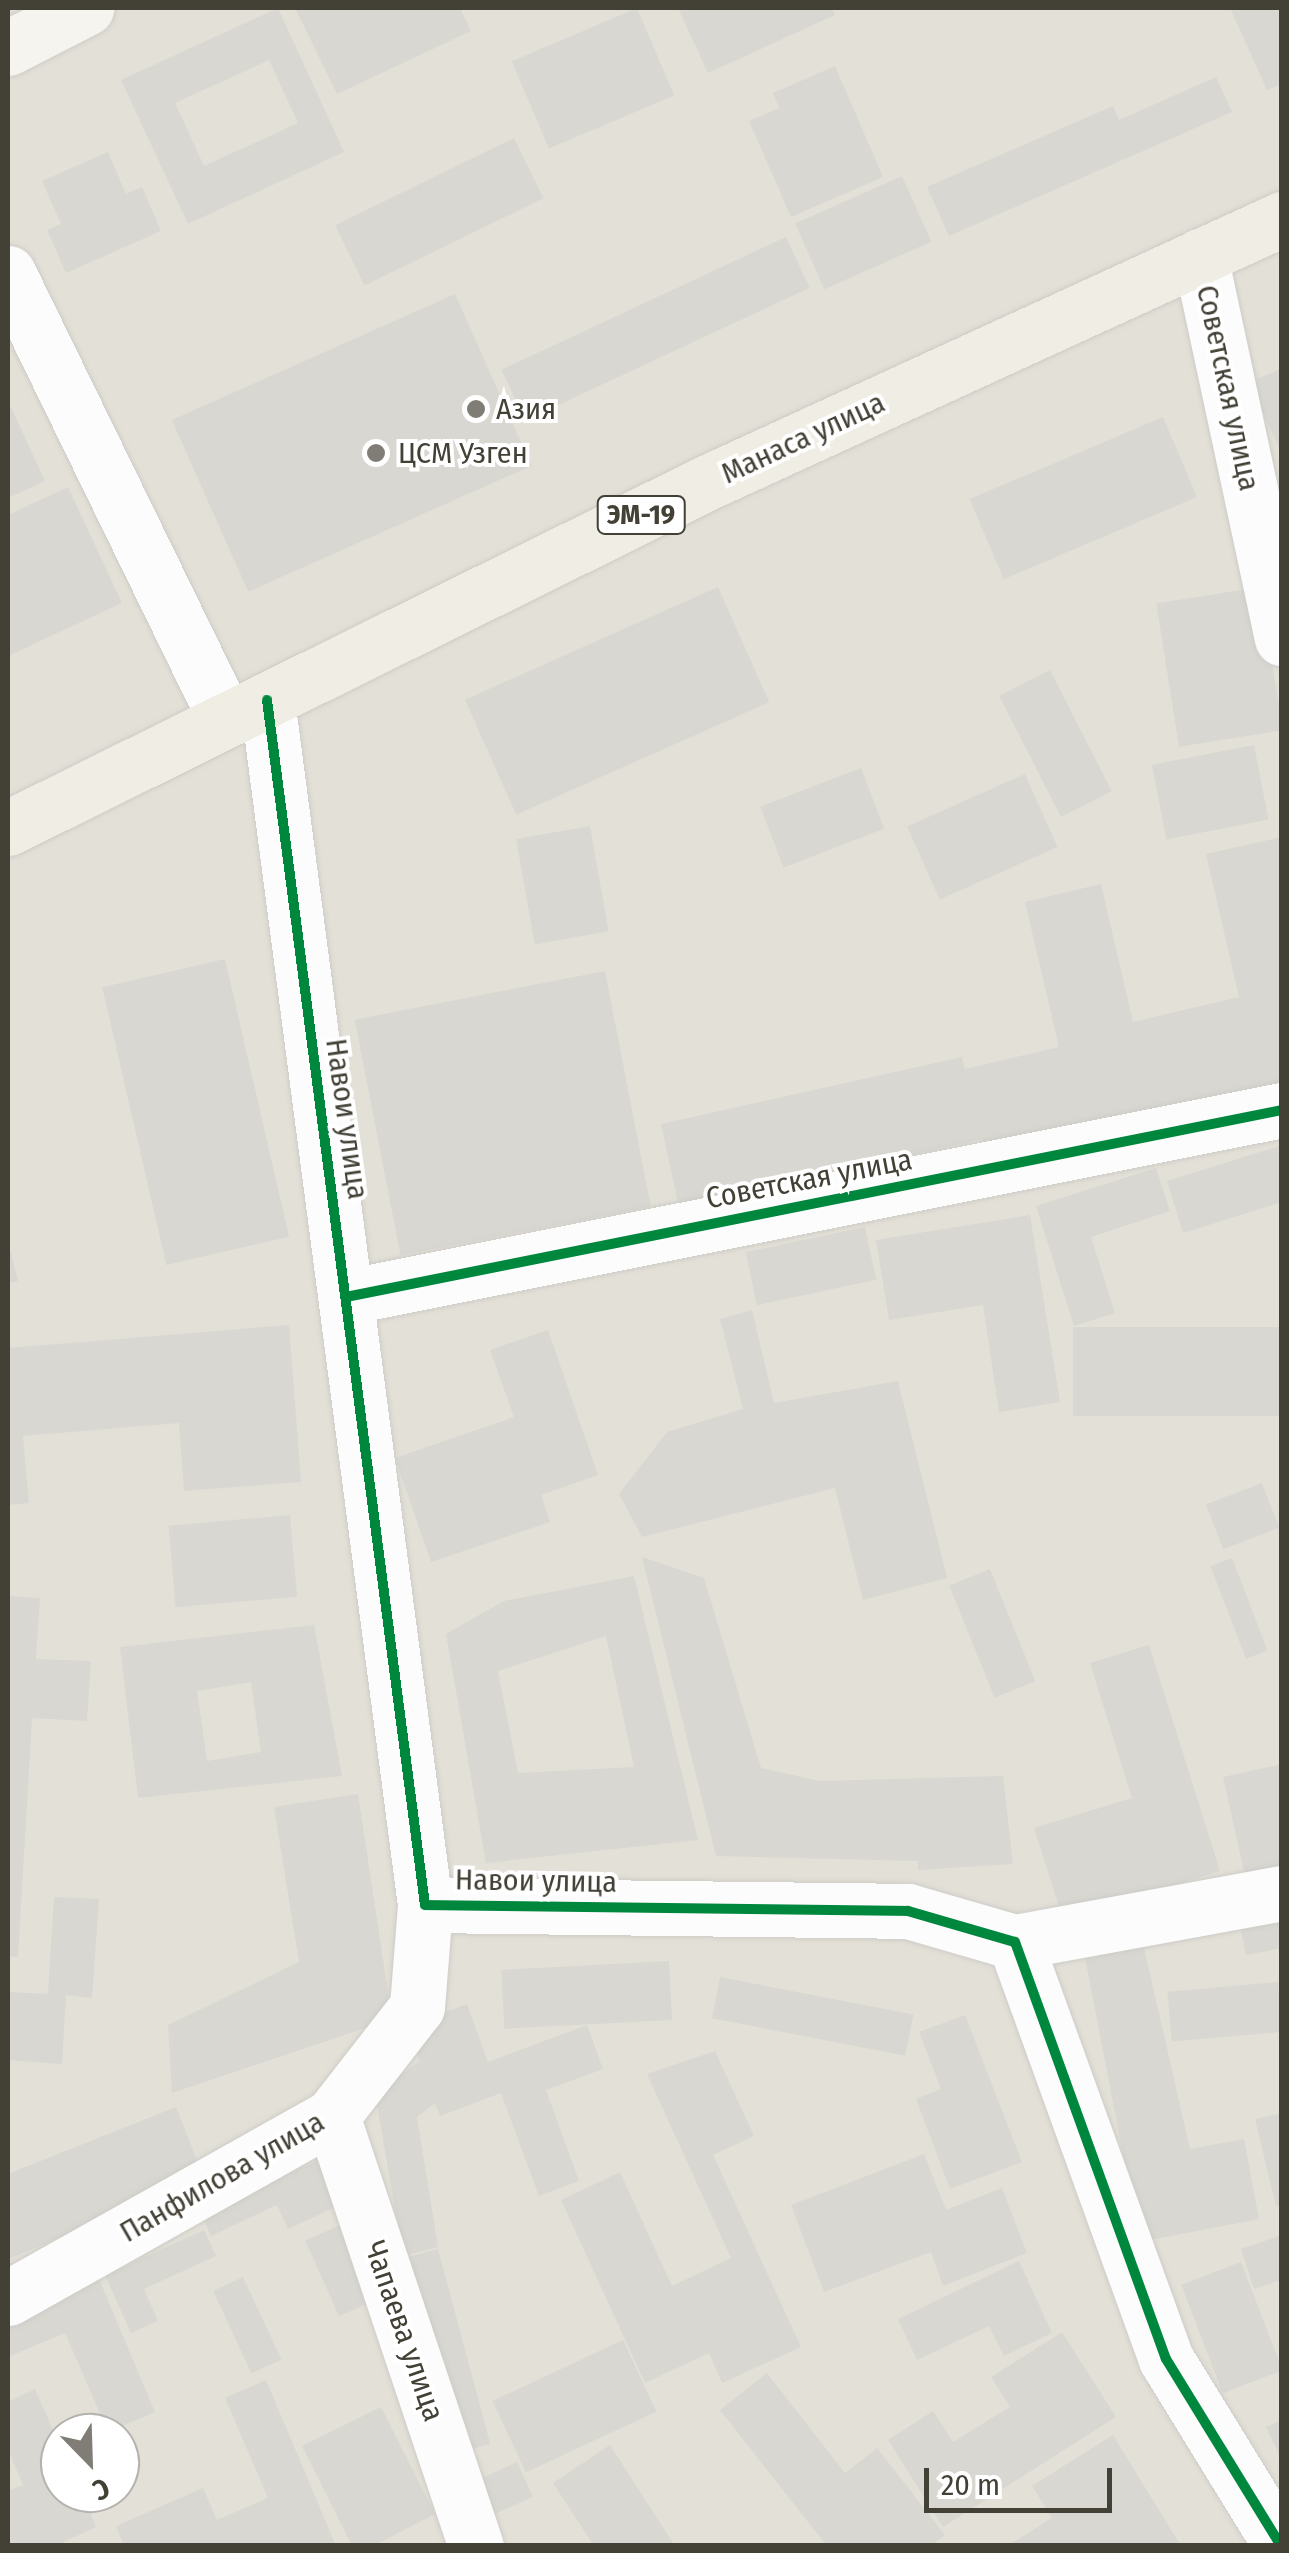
<!DOCTYPE html>
<html>
<head>
<meta charset="utf-8">
<style>
  body { margin:0 }
  #map { position:relative; width:1289px; height:2553px; overflow:hidden; background:#efeee9; font-family:"Fira Sans Condensed",sans-serif }
  div>[style] { position:absolute }
  .residential>* { inset:0; background:#e3e0d7 }
  .building>* { inset:0; background:#d8d7d1; transform-origin:0 0 }
  .roads { filter:drop-shadow(0 0 2px #cdccc7) drop-shadow(0 0 2px #cdccc7) }
  .street>* { height:55px; margin:-27.5px; padding:0 27.5px; transform-origin:27.5px; border-radius:27.5px; background:#fdfcfc }
  .secondary>* { height:55px; margin:-27.5px; padding:0 27.5px; transform-origin:27.5px; border-radius:27.5px; background:#f5f4ef }
  .primary>* { height:55px; margin:-27.5px; padding:0 27.5px; transform-origin:27.5px; border-radius:27.5px; background:#efede4 }
  .cycleway>* { height:10px; margin:-5px; padding:0 5px; transform-origin:5px; border-radius:5px; background:#00873e }
  .dots>* { width:28px; height:28px; translate:-50% -50%; box-sizing:border-box; border:5px solid #fff; border-radius:50% }
  span { translate:-50% -50%; white-space:nowrap; text-align:center; line-height:1.15; -webkit-text-stroke:8px #fff; paint-order:stroke }
  .shield-label span { padding:2px 8px; background:#fff; border:2px solid; border-radius:8px; -webkit-text-stroke-width:0 }
  .shield-label { font-size:28px; color:#434036; font-weight:700 }
  .street-label { font-size:30px; color:#434036 }
  .poi-label { font-size:30px; color:#434036 }
  .left { translate:0 -50%; text-align:left }
  .frame { position:absolute; inset:0; border:10px solid #434036; pointer-events:none }
  .north { position:absolute; left:40px; top:2413px; width:100px; height:100px; box-sizing:border-box; background:#fff; border:2px solid #b4b3af; border-radius:50%; rotate:157deg; font-size:28px; font-weight:700; line-height:40px; text-align:center; color:#434036 }
  .north::after { content:''; display:block; margin:auto; width:35px; height:45px; background:#7f7d75; clip-path:polygon(50% 0,100% 100%,50% 72%,0 100%) }
  .scale { position:absolute; left:924px; top:2468px; width:188px; height:45px; box-sizing:border-box; border:5px solid #434036; border-top:0; padding-left:12px; font-size:30px; line-height:35px; white-space:nowrap; color:#434036; -webkit-text-stroke:8px #fff; paint-order:stroke }
</style>
</head>
<body>
<div id="map">
  <div class="residential">
    <i style="clip-path:polygon(evenodd,8px 8px,1281px 8px,1281px 2545px,8px 2546px,8px 8px,60px 2433px,120px 2433px,120px 2493px,60px 2493px,60px 2433px)"></i>
  </div>
  <div class="building">
    <i style="clip-path:polygon(evenodd,278px 8px,344px 152px,188px 224px,121px 80px,278px 8px,269px 60px,298px 123px,204px 166px,175px 103px,269px 60px)"></i>
    <i style="clip-path:polygon(295px 8px,460px 8px,471px 31px,337px 94px)"></i>
    <i style="left:637px;top:8px;width:95px;height:136px;rotate:67deg"></i>
    <i style="clip-path:polygon(678px 8px,832px 8px,835px 15px,708px 73px)"></i>
    <i style="clip-path:polygon(1230px 8px,1282px 8px,1282px 84px,1267px 90px)"></i>
    <i style="clip-path:polygon(835px 66px,883px 177px,791px 217px,749px 121px,779px 108px,773px 93px)"></i>
    <i style="clip-path:polygon(1216px 77px,1232px 112px,949px 236px,927px 187px,1113px 106px,1119px 120px)"></i>
    <i style="left:514px;top:138px;width:67px;height:199px;rotate:64deg"></i>
    <i style="clip-path:polygon(108px 152px,126px 194px,142px 187px,161px 231px,66px 273px,47px 230px,61px 224px,42px 181px)"></i>
    <i style="left:902px;top:176px;width:72px;height:117px;rotate:66deg"></i>
    <i style="left:786px;top:237px;width:56px;height:314px;rotate:65deg"></i>
    <i style="left:455px;top:294px;width:188px;height:310px;rotate:66deg"></i>
    <i style="clip-path:polygon(1282px 368px,1282px 454px,1249px 383px)"></i>
    <i style="clip-path:polygon(11px 407px,45px 481px,8px 498px,8px 409px)"></i>
    <i style="left:1163px;top:417px;width:87px;height:210px;rotate:67deg"></i>
    <i style="clip-path:polygon(68px 487px,122px 603px,8px 656px,8px 515px)"></i>
    <i style="left:718px;top:587px;width:126px;height:277px;rotate:66deg"></i>
    <i style="left:1260px;top:587px;width:145px;height:105px;rotate:81deg"></i>
    <i style="left:1050px;top:670px;width:136px;height:57px;rotate:63deg"></i>
    <i style="left:1254px;top:745px;width:76px;height:104px;rotate:79deg"></i>
    <i style="left:861px;top:768px;width:65px;height:108px;rotate:69deg"></i>
    <i style="left:1025px;top:774px;width:80px;height:129px;rotate:66deg"></i>
    <i style="left:590px;top:826px;width:107px;height:75px;rotate:80deg"></i>
    <i style="clip-path:polygon(1282px 837px,1282px 1083px,985px 1151px,982px 1139px,679px 1207px,661px 1124px,962px 1057px,965px 1069px,1059px 1047px,1025px 902px,1101px 884px,1133px 1022px,1239px 997px,1206px 854px)"></i>
    <i style="left:225px;top:959px;width:285px;height:126px;rotate:77deg"></i>
    <i style="left:605px;top:971px;width:240px;height:255px;rotate:79deg"></i>
    <i style="clip-path:polygon(1282px 1145px,1282px 1202px,1183px 1233px,1167px 1181px)"></i>
    <i style="clip-path:polygon(1156px 1168px,1170px 1211px,1091px 1237px,1115px 1313px,1074px 1326px,1036px 1206px)"></i>
    <i style="clip-path:polygon(1030px 1215px,1060px 1402px,999px 1412px,983px 1305px,889px 1320px,876px 1240px)"></i>
    <i style="left:865px;top:1227px;width:54px;height:122px;rotate:78deg"></i>
    <i style="clip-path:polygon(8px 1241px,18px 1281px,8px 1283px)"></i>
    <i style="clip-path:polygon(752px 1310px,774px 1403px,898px 1381px,947px 1578px,863px 1600px,835px 1488px,642px 1537px,619px 1494px,667px 1432px,743px 1409px,720px 1319px)"></i>
    <i style="clip-path:polygon(289px 1325px,301px 1482px,184px 1491px,179px 1423px,23px 1436px,29px 1503px,8px 1505px,8px 1348px)"></i>
    <i style="left:1282px;top:1327px;width:89px;height:209px;rotate:90deg"></i>
    <i style="clip-path:polygon(548px 1330px,598px 1475px,541px 1495px,550px 1522px,431px 1562px,395px 1458px,514px 1417px,490px 1350px)"></i>
    <i style="left:1262px;top:1483px;width:48px;height:60px;rotate:69deg"></i>
    <i style="left:290px;top:1515px;width:82px;height:122px;rotate:85deg"></i>
    <i style="clip-path:polygon(642px 1557px,704px 1578px,761px 1768px,820px 1781px,1003px 1776px,1013px 1864px,918px 1870px,918px 1861px,716px 1856px)"></i>
    <i style="left:1232px;top:1558px;width:99px;height:23px;rotate:69deg"></i>
    <i style="left:990px;top:1569px;width:121px;height:44px;rotate:68deg"></i>
    <i style="clip-path:polygon(evenodd,634px 1576px,698px 1840px,486px 1863px,446px 1634px,504px 1601px,634px 1576px,606px 1636px,634px 1767px,518px 1773px,498px 1671px,606px 1636px)"></i>
    <i style="clip-path:polygon(8px 1596px,40px 1598px,36px 1659px,91px 1661px,87px 1721px,32px 1718px,18px 1957px,8px 1956px)"></i>
    <i style="clip-path:polygon(evenodd,314px 1625px,342px 1776px,138px 1798px,120px 1647px,314px 1625px,251px 1682px,261px 1752px,207px 1761px,197px 1691px,251px 1682px)"></i>
    <i style="clip-path:polygon(1149px 1645px,1220px 1871px,1063px 1919px,1034px 1828px,1132px 1798px,1090px 1663px)"></i>
    <i style="clip-path:polygon(1282px 1764px,1282px 1867px,1245px 1876px,1223px 1777px)"></i>
    <i style="clip-path:polygon(358px 1794px,392px 2019px,172px 2093px,168px 2025px,299px 1962px,274px 1807px)"></i>
    <i style="clip-path:polygon(54px 1897px,99px 1899px,92px 1998px,66px 1995px,62px 2064px,8px 2060px,8px 1992px,48px 1994px)"></i>
    <i style="clip-path:polygon(1282px 1912px,1282px 1948px,1246px 1955px,1239px 1920px)"></i>
    <i style="clip-path:polygon(1140px 1930px,1190px 2149px,1244px 2139px,1259px 2219px,1140px 2242px,1082px 1942px)"></i>
    <i style="left:669px;top:1961px;width:59px;height:168px;rotate:87deg"></i>
    <i style="left:720px;top:1977px;width:197px;height:42px;rotate:11deg"></i>
    <i style="left:1278px;top:1982px;width:50px;height:111px;rotate:85deg"></i>
    <i style="clip-path:polygon(467px 2004px,488px 2062px,587px 2025px,603px 2069px,546px 2090px,579px 2181px,539px 2196px,501px 2093px,440px 2116px,435px 2103px,417px 2117px,438px 2247px,403px 2256px,375px 2093px,420px 2061px,407px 2027px)"></i>
    <i style="clip-path:polygon(965px 2015px,1022px 2162px,950px 2189px,916px 2099px,941px 2089px,919px 2032px)"></i>
    <i style="clip-path:polygon(715px 2051px,754px 2136px,713px 2155px,801px 2347px,722px 2383px,709px 2353px,645px 2383px,561px 2200px,620px 2172px,672px 2286px,731px 2258px,647px 2074px)"></i>
    <i style="clip-path:polygon(176px 2107px,204px 2178px,8px 2259px,8px 2174px)"></i>
    <i style="clip-path:polygon(1282px 2113px,1282px 2205px,1276px 2206px,1255px 2119px)"></i>
    <i style="clip-path:polygon(924px 2154px,946px 2210px,1002px 2188px,1027px 2253px,943px 2286px,931px 2252px,824px 2292px,791px 2205px)"></i>
    <i style="clip-path:polygon(321px 2159px,342px 2204px,288px 2229px,277px 2205px,211px 2236px,201px 2214px)"></i>
    <i style="left:340px;top:2225px;width:83px;height:38px;rotate:66deg"></i>
    <i style="clip-path:polygon(204px 2230px,216px 2256px,144px 2289px,158px 2321px,131px 2333px,105px 2275px)"></i>
    <i style="clip-path:polygon(1282px 2235px,1282px 2280px,1254px 2289px,1241px 2249px)"></i>
    <i style="left:438px;top:2249px;width:202px;height:35px;rotate:75deg"></i>
    <i style="clip-path:polygon(1019px 2261px,1052px 2333px,1004px 2356px,989px 2326px,917px 2360px,898px 2319px)"></i>
    <i style="left:1241px;top:2262px;width:116px;height:64px;rotate:69deg"></i>
    <i style="clip-path:polygon(96px 2272px,155px 2412px,108px 2432px,65px 2333px,8px 2357px,8px 2310px)"></i>
    <i style="left:243px;top:2277px;width:91px;height:33px;rotate:65deg"></i>
    <i style="clip-path:polygon(1062px 2332px,1116px 2417px,943px 2527px,888px 2440px,933px 2411px,953px 2442px,1010px 2407px,991px 2377px)"></i>
    <i style="left:623px;top:2340px;width:79px;height:144px;rotate:65deg"></i>
    <i style="clip-path:polygon(767px 2373px,845px 2473px,877px 2448px,945px 2535px,931px 2546px,827px 2546px,720px 2410px)"></i>
    <i style="clip-path:polygon(266px 2380px,336px 2546px,124px 2546px,116px 2526px,203px 2488px,217px 2520px,268px 2498px,225px 2398px)"></i>
    <i style="clip-path:polygon(35px 2389px,60px 2446px,60px 2493px,81px 2493px,96px 2527px,55px 2546px,8px 2546px,8px 2491px,23px 2485px,8px 2450px,8px 2402px)"></i>
    <i style="clip-path:polygon(381px 2407px,435px 2514px,373px 2546px,352px 2546px,302px 2446px)"></i>
    <i style="clip-path:polygon(1282px 2420px,1282px 2461px,1266px 2427px)"></i>
    <i style="clip-path:polygon(1113px 2435px,1181px 2546px,1007px 2546px,1052px 2518px,1032px 2486px)"></i>
    <i style="clip-path:polygon(610px 2445px,655px 2515px,675px 2546px,594px 2546px,553px 2483px)"></i>
    <i style="left:517px;top:2462px;width:38px;height:61px;rotate:65deg"></i>
  </div>
  <div class="roads">
    <div class="street">
      <i style="left:1200px;top:256px;width:391px;rotate:77.9deg"></i>
      <i style="left:8px;top:273px;width:496px;rotate:64deg"></i>
      <i style="left:267px;top:700px;width:1215px;rotate:82.53deg"></i>
      <i style="left:425px;top:1905px;width:483px;rotate:0.7deg"></i>
      <i style="left:908px;top:1911px;width:111px;rotate:16.2deg"></i>
      <i style="left:1015px;top:1942px;width:443px;rotate:70.1deg"></i>
      <i style="left:1166px;top:2359px;width:220px;rotate:58.4deg"></i>
      <i style="left:346px;top:1297px;width:954px;rotate:-11.3deg"></i>
      <i style="left:1015px;top:1942px;width:271px;rotate:-10.4deg"></i>
      <i style="left:332px;top:2116px;width:453px;rotate:71.5deg"></i>
      <i style="left:8px;top:2298px;width:372px;rotate:-29.3deg"></i>
      <i style="left:332px;top:2116px;width:138px;rotate:-52.1deg"></i>
      <i style="left:417px;top:2007px;width:102px;rotate:-85.5deg"></i>
    </div>
    <div class="secondary">
      <i style="left:8px;top:48px;width:88px;rotate:-27.1deg"></i>
    </div>
    <div class="primary">
      <i style="left:8px;top:828px;width:779px;rotate:-26.3deg"></i>
      <i style="left:706px;top:483px;width:634px;rotate:-24.62deg"></i>
    </div>
  </div>
  <div class="cycleway">
    <i style="left:267px;top:700px;width:1215px;rotate:82.53deg"></i>
    <i style="left:425px;top:1905px;width:483px;rotate:0.7deg"></i>
    <i style="left:908px;top:1911px;width:111px;rotate:16.2deg"></i>
    <i style="left:1015px;top:1942px;width:443px;rotate:70.1deg"></i>
    <i style="left:1166px;top:2359px;width:220px;rotate:58.4deg"></i>
    <i style="left:346px;top:1297px;width:954px;rotate:-11.3deg"></i>
  </div>
  <div class="dots">
    <i style="left:476px;top:409px;background:#7f7d75"></i>
    <i style="left:376px;top:453px;background:#7f7d75"></i>
  </div>
  <div class="shield-label">
    <span style="left:641px;top:515px">ЭМ-19</span>
  </div>
  <div class="street-label">
    <span style="left:1228px;top:388px;rotate:78deg">Советская улица</span>
    <span style="left:803px;top:438px;rotate:-25deg">Манаса улица</span>
    <span style="left:347px;top:1119px;rotate:82deg">Навои улица</span>
    <span style="left:809px;top:1179px;rotate:-11deg">Советская улица</span>
    <span style="left:536px;top:1881px;rotate:1deg">Навои улица</span>
    <span style="left:222px;top:2177px;rotate:-30deg">Панфилова улица</span>
    <span style="left:404px;top:2331px;rotate:71deg">Чапаева улица</span>
  </div>
  <div class="poi-label">
    <span class="left" style="left:496px;top:409px">Азия</span>
    <span class="left" style="left:398px;top:453px">ЦСМ Узген</span>
  </div>
  <div class="frame"></div>
  <div class="north">С</div>
  <div class="scale">20 m</div>
</div>
</body>
</html>
